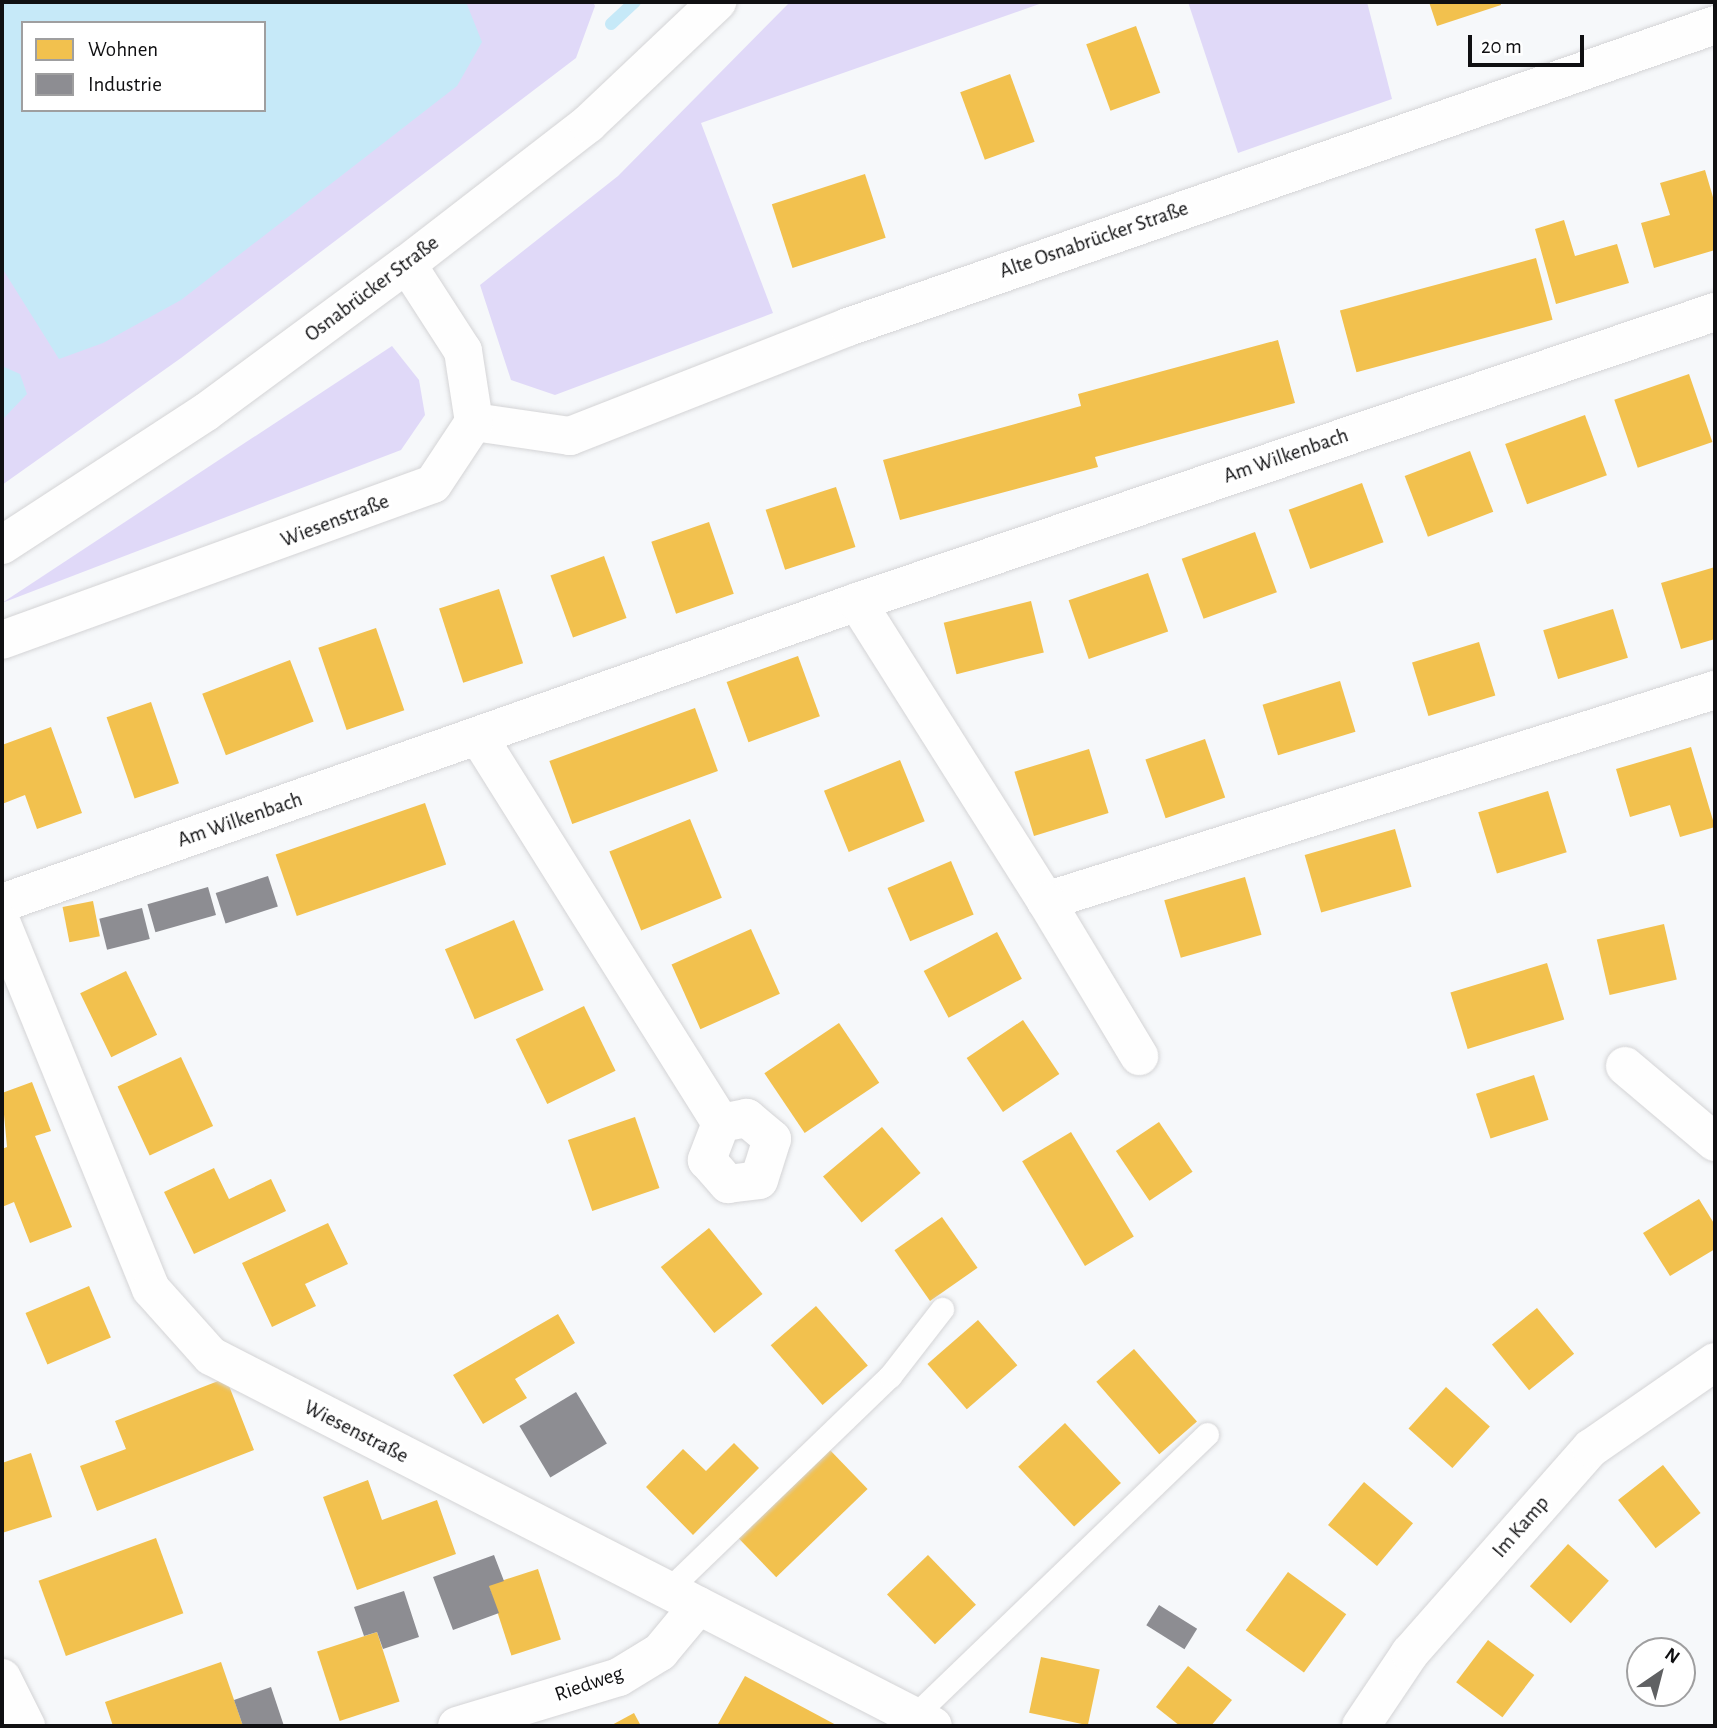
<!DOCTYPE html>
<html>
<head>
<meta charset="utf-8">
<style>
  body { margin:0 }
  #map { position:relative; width:1717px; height:1728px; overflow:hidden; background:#f6f8fa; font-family:"Alegreya Sans",sans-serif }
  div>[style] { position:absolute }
  .green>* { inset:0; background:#e0d9f8 }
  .water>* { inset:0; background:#c6e9f8 }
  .homes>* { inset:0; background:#f2c14e; transform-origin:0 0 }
  .industry>* { inset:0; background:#8d8d92; transform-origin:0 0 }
  .stream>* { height:12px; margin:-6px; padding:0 6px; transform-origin:6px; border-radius:6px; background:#c6e9f8 }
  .roads { filter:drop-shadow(0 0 2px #d4d4d6) drop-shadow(0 0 2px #d4d4d6) }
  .lane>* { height:23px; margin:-11.5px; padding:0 11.5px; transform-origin:11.5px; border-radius:11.5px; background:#fefefe }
  .street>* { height:38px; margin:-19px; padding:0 19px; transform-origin:19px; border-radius:19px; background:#fefefe }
  .secondary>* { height:38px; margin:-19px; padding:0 19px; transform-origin:19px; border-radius:19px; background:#fefefe }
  span { translate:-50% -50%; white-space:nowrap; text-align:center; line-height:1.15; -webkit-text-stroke:7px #fff; paint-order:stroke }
  .street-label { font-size:21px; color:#101012 }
  .frame { position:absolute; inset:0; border:4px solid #101012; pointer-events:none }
  .legend { position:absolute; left:21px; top:21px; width:245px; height:91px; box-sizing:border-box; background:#fff; border:2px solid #9f9fa0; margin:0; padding:9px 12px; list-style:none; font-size:21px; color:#101012 }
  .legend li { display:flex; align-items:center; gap:14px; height:35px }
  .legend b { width:35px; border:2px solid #9f9fa0 }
  .north { position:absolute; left:1626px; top:1637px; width:70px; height:70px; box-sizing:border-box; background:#fff; border:2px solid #9f9fa0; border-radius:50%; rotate:35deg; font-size:19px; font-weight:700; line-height:28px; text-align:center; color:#101012 }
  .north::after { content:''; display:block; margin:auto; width:24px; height:32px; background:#606163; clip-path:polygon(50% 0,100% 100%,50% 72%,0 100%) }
  .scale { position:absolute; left:1468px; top:35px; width:116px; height:32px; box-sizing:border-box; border:4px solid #101012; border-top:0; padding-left:9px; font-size:21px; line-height:24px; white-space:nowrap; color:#101012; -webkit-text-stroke:5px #fff; paint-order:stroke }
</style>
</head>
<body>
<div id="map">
  <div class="green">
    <i style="clip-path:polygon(evenodd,2px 2px,593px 2px,595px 6px,576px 58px,181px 358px,2px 485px,2px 2px,23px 23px,264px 23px,264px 110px,23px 110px,23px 23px)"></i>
    <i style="clip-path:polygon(790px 2px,1045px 2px,701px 123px,773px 313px,555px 395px,511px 380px,480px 285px,618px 176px)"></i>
    <i style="clip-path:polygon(1188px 2px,1367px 2px,1392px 99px,1238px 153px)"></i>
    <i style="clip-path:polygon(392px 346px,419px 380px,425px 415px,401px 450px,2px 603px)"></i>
  </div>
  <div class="water">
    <i style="clip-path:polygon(evenodd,2px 2px,466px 2px,482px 42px,457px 86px,181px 300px,103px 343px,59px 359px,2px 268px,2px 2px,23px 23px,264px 23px,264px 110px,23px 110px,23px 23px)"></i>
    <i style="clip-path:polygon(2px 366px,20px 374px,27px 394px,2px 420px)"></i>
  </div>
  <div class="homes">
    <i style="clip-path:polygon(1429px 2px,1500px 2px,1501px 5px,1437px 26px)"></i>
    <i style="left:1136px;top:26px;width:71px;height:53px;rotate:70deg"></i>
    <i style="left:1010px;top:74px;width:72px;height:53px;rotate:70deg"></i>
    <i style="clip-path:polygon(1705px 170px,1715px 204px,1715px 250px,1654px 268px,1641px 223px,1670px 215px,1660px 183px)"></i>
    <i style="left:865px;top:174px;width:67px;height:98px;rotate:72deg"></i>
    <i style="clip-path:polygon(1564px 220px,1575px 256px,1617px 244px,1629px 283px,1556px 304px,1535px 229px)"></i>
    <i style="left:1536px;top:258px;width:64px;height:203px;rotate:75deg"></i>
    <i style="clip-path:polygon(1278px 340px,1295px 403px,1095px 457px,1098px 467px,900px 520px,883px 460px,1081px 406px,1078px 394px)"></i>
    <i style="left:1689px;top:374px;width:72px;height:79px;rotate:71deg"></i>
    <i style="left:1585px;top:415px;width:64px;height:85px;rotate:70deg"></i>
    <i style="left:1470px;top:451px;width:65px;height:70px;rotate:69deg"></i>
    <i style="left:1362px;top:483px;width:63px;height:78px;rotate:70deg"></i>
    <i style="left:836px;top:487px;width:63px;height:74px;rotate:72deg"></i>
    <i style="left:709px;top:522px;width:76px;height:61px;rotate:71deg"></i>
    <i style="left:1255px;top:532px;width:64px;height:78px;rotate:70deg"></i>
    <i style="left:604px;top:556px;width:66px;height:57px;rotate:70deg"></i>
    <i style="clip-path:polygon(1715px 567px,1715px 639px,1681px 649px,1661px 583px)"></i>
    <i style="left:1148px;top:573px;width:62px;height:84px;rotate:71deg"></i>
    <i style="left:499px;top:589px;width:78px;height:63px;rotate:72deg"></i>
    <i style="left:1031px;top:601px;width:53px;height:90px;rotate:76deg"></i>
    <i style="left:1613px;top:609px;width:51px;height:73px;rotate:73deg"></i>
    <i style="left:376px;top:628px;width:87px;height:61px;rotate:71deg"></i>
    <i style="left:1479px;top:642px;width:56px;height:70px;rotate:73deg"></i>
    <i style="left:798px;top:656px;width:64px;height:76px;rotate:70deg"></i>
    <i style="left:290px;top:660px;width:66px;height:94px;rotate:69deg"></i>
    <i style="left:1340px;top:681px;width:53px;height:81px;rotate:73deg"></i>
    <i style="left:151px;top:702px;width:86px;height:47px;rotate:71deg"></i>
    <i style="left:695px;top:708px;width:67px;height:155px;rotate:70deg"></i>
    <i style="clip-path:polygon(51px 727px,82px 813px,37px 829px,25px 795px,2px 804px,2px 745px)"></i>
    <i style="left:1205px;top:739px;width:62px;height:63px;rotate:71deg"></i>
    <i style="clip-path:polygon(1691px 747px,1715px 827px,1680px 837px,1670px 805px,1630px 817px,1616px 769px)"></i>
    <i style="left:1089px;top:749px;width:67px;height:78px;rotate:73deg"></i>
    <i style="left:900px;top:760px;width:66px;height:82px;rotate:68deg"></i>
    <i style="left:1548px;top:791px;width:64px;height:73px;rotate:73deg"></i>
    <i style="left:425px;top:803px;width:65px;height:158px;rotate:71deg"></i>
    <i style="left:690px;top:819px;width:85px;height:87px;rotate:68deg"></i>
    <i style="left:1395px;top:829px;width:60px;height:94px;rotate:74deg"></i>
    <i style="left:951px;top:861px;width:58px;height:69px;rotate:67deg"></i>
    <i style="left:1245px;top:877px;width:60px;height:84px;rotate:74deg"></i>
    <i style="left:93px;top:901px;width:36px;height:31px;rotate:79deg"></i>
    <i style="left:514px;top:920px;width:76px;height:75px;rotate:67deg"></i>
    <i style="left:1664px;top:924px;width:57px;height:69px;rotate:77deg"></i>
    <i style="left:751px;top:929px;width:71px;height:87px;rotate:66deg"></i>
    <i style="left:997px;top:932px;width:53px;height:83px;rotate:62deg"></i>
    <i style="left:1547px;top:963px;width:59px;height:101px;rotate:73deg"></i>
    <i style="left:126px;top:971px;width:71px;height:51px;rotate:64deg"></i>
    <i style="left:584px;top:1006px;width:72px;height:76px;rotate:64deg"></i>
    <i style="left:1023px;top:1020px;width:65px;height:68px;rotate:56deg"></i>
    <i style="left:839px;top:1023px;width:72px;height:90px;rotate:56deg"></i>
    <i style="left:181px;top:1057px;width:76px;height:70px;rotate:65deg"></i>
    <i style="left:1534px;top:1075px;width:47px;height:61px;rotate:72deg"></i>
    <i style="clip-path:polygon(32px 1082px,51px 1131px,35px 1136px,72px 1227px,30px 1243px,14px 1202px,2px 1207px,2px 1149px,7px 1147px,2px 1093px)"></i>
    <i style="left:635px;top:1117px;width:75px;height:71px;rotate:71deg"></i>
    <i style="left:1159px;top:1122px;width:60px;height:52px;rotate:56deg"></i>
    <i style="left:882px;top:1127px;width:60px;height:77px;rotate:50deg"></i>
    <i style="left:1071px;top:1132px;width:122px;height:57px;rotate:59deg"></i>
    <i style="clip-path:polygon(214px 1168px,229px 1199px,271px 1179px,286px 1211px,194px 1254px,164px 1192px)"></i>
    <i style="clip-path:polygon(1699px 1199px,1715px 1225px,1715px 1249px,1670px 1276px,1643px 1233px)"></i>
    <i style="left:942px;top:1217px;width:62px;height:58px;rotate:55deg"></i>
    <i style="clip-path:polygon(328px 1223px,348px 1264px,305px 1284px,316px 1306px,272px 1327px,242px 1263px)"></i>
    <i style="left:709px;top:1228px;width:85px;height:62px;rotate:51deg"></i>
    <i style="left:89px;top:1286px;width:56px;height:69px;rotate:67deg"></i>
    <i style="left:816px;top:1306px;width:79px;height:60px;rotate:49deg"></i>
    <i style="left:1537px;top:1308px;width:59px;height:58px;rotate:51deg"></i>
    <i style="clip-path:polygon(558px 1314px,575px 1343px,515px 1379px,527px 1398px,483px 1424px,453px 1375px)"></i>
    <i style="left:978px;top:1320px;width:60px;height:67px;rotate:49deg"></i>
    <i style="left:1134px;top:1349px;width:96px;height:50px;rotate:49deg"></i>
    <i style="clip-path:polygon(226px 1378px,254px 1450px,97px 1511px,80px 1466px,126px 1449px,115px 1421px)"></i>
    <i style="left:1446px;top:1387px;width:59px;height:56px;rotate:42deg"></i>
    <i style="left:1065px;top:1423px;width:82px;height:64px;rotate:47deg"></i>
    <i style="clip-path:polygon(734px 1443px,759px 1468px,693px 1535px,646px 1487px,683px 1449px,706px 1471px)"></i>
    <i style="left:828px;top:1448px;width:57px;height:127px;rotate:46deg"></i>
    <i style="clip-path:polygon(31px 1453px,52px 1517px,2px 1533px,2px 1463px)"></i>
    <i style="left:1663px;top:1465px;width:61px;height:57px;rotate:52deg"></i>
    <i style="clip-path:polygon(368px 1480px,382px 1520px,437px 1500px,456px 1554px,357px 1590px,323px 1497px)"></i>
    <i style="left:1364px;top:1482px;width:64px;height:56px;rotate:40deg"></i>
    <i style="left:156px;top:1538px;width:80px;height:125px;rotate:70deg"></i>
    <i style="left:1568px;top:1544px;width:55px;height:57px;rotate:42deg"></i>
    <i style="left:928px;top:1555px;width:69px;height:57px;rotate:46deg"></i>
    <i style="left:538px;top:1569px;width:74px;height:52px;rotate:72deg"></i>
    <i style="left:1288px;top:1572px;width:72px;height:72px;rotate:36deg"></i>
    <i style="left:377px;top:1632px;width:73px;height:63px;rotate:72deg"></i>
    <i style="left:1488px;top:1640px;width:58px;height:53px;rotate:37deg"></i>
    <i style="left:1041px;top:1657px;width:60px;height:57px;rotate:12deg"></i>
    <i style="clip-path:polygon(221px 1662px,243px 1726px,113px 1726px,105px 1702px)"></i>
    <i style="clip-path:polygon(1188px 1666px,1232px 1700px,1211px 1726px,1180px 1726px,1156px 1707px)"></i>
    <i style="clip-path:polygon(745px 1676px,838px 1726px,718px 1724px)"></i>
    <i style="clip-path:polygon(634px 1713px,641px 1726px,610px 1726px)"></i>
  </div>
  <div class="industry">
    <i style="left:268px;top:876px;width:32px;height:55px;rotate:72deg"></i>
    <i style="left:208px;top:887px;width:29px;height:63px;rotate:74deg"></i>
    <i style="left:142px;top:908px;width:32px;height:44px;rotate:76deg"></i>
    <i style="left:576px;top:1392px;width:60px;height:66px;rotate:59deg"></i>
    <i style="clip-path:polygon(494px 1555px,504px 1581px,489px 1586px,499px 1613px,453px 1630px,433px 1577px)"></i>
    <i style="clip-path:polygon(404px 1591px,419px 1637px,383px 1649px,377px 1632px,364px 1636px,354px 1607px)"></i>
    <i style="left:1159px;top:1605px;width:45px;height:24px;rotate:32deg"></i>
    <i style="clip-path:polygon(271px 1687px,284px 1726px,243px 1726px,234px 1700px)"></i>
  </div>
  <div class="stream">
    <i style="left:611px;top:24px;width:33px;rotate:-43deg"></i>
  </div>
  <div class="roads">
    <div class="lane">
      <i style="left:667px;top:1591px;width:310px;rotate:-44deg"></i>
      <i style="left:890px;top:1376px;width:85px;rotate:-52.2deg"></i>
      <i style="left:913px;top:1717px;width:408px;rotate:-43.9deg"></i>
    </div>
    <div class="street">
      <i style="left:474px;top:422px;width:97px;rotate:8.3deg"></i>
      <i style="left:570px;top:436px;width:299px;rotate:-21.4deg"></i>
      <i style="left:848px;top:327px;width:918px;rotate:-19.2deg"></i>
      <i style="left:857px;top:602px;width:354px;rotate:57.7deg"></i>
      <i style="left:1046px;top:901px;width:701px;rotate:-17.51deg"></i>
      <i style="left:2px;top:640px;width:458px;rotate:-19.9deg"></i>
      <i style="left:433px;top:484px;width:74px;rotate:-56.5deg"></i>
      <i style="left:474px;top:422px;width:72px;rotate:-98.8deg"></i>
      <i style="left:463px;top:351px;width:103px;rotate:-122.8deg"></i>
      <i style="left:478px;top:736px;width:457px;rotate:57.9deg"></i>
      <i style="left:721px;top:1123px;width:40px;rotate:111deg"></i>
      <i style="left:707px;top:1160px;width:32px;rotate:49deg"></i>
      <i style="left:728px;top:1184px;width:31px;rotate:-7deg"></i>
      <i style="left:759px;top:1180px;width:43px;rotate:-72.4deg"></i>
      <i style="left:772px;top:1139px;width:33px;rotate:-140deg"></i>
      <i style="left:747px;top:1118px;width:26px;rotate:169deg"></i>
      <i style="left:1046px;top:901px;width:181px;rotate:59deg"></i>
      <i style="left:2px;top:903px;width:906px;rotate:-19.39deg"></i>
      <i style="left:857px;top:602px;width:906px;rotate:-18.68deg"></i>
      <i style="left:2px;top:924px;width:394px;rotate:67.8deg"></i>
      <i style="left:151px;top:1289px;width:90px;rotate:48.2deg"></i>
      <i style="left:211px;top:1356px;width:811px;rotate:27.13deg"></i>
      <i style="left:1625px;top:1066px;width:118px;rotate:40.2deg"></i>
      <i style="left:2px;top:1678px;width:54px;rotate:63.4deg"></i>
      <i style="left:457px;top:1726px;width:169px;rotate:-16.8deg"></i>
      <i style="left:619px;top:1677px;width:48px;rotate:-31.4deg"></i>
      <i style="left:660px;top:1652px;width:60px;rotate:-50.4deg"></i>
      <i style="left:1361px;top:1726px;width:88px;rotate:-56.1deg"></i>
      <i style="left:1410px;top:1653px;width:273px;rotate:-48.6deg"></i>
      <i style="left:1591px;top:1448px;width:151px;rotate:-34.7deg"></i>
    </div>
    <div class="secondary">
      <i style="left:2px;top:545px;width:244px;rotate:-33.1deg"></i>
      <i style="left:206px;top:412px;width:250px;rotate:-36.4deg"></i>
      <i style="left:407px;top:264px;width:229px;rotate:-37.7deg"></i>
      <i style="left:588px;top:124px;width:178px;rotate:-43.4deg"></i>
    </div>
  </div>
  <div class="street-label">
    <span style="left:1094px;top:240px;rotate:-19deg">Alte Osnabrücker Straße</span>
    <span style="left:372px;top:289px;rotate:-37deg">Osnabrücker Straße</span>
    <span style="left:1286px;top:456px;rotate:-19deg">Am Wilkenbach</span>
    <span style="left:335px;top:521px;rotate:-21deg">Wiesenstraße</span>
    <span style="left:240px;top:820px;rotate:-19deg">Am Wilkenbach</span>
    <span style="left:356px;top:1432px;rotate:27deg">Wiesenstraße</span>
    <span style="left:1521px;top:1527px;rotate:-49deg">Im Kamp</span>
    <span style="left:589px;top:1684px;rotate:-19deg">Riedweg</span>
  </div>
  <div class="frame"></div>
  <ul class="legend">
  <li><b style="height:19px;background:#f2c14e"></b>Wohnen</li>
  <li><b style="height:19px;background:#8d8d92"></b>Industrie</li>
  </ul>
  <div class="north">N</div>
  <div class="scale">20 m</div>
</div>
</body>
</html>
